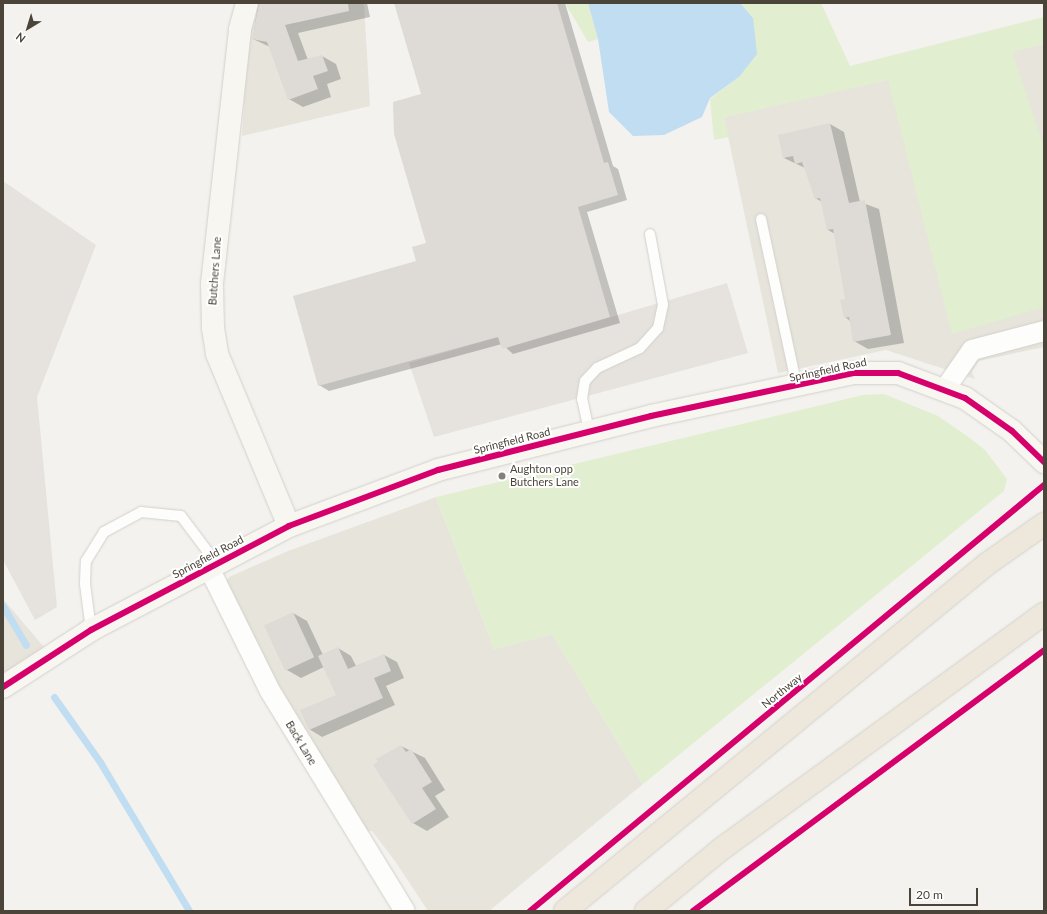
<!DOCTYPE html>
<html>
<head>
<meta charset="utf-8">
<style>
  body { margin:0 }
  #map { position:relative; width:1047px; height:914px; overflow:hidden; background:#f4f2ee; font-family:Lato,sans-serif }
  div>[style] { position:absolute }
  .residential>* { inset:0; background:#e7e4dc }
  .industrial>* { inset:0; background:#e6e2de }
  .green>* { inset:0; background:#e1eecf }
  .parking>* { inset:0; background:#e6e3df }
  .water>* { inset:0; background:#c0ddf1 }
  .shadow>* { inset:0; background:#0003 }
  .stream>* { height:7px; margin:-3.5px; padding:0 3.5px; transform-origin:3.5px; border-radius:3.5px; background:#c0ddf1 }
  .building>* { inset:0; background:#dedbd6; transform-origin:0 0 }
  .roads { filter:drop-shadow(0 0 1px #d2d0cb) drop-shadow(0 0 1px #d2d0cb) }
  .lane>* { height:10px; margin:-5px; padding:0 5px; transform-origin:5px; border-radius:5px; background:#fdfdfc }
  .street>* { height:20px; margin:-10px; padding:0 10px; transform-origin:10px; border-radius:10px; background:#fdfdfc }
  .secondary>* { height:22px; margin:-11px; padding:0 11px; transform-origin:11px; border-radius:11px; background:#f7f6f1 }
  .highway>* { height:22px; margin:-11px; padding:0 11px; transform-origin:11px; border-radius:11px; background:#ede8db }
  .cycleway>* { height:6px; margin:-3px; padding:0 3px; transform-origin:3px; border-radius:3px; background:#d6006c }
  .dots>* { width:11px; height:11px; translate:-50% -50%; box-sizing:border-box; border:2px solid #fff; border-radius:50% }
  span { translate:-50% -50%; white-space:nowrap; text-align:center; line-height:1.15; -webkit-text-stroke:4px #fff; paint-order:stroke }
  .street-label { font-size:11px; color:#4b4439 }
  .poi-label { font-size:11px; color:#4b4439 }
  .left { translate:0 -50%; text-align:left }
  .frame { position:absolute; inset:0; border:4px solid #4b4439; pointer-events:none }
  .north { position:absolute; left:8px; top:8px; width:40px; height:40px; -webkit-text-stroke:3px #fff; paint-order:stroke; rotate:218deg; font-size:11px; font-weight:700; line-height:16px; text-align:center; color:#4b4439 }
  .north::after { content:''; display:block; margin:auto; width:14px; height:18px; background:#4b4439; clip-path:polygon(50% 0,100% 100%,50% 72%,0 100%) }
  .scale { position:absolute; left:909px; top:888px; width:69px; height:18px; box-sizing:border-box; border:2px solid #4b4439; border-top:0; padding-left:5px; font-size:12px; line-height:14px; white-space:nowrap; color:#4b4439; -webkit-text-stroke:3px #fff; paint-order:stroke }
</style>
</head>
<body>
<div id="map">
  <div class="residential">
    <i style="clip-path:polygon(256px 3px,364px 3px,370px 106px,242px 136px,248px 38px)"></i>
    <i style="clip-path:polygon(1044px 44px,1044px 347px,979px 361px,972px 372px,975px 379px,886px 350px,778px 373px,724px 117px)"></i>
    <i style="clip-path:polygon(436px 497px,494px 649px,552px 634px,643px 784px,489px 911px,428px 911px,395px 861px,372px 831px,367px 831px,286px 703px,225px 583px,229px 577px,288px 551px)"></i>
    <i style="clip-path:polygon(3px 599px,50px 654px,3px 687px)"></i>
  </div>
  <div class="industrial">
    <i style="clip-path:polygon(3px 181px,96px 245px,37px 397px,57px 607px,35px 620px,3px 560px)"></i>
  </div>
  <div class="green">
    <i style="clip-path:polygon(565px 3px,588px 3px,598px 39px,588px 42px)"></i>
    <i style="clip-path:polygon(740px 3px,821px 3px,850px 66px,1044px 17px,1044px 44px,1012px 52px,1044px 147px,1044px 307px,952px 334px,888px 80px,724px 117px,729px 137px,714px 140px,710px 99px,739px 77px,753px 18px)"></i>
    <i style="clip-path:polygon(884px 394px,938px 416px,970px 438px,985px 450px,1007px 479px,1004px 491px,643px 784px,552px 634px,494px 649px,436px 497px,863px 395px)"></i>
  </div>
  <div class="parking">
    <i style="clip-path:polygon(727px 283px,748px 353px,434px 437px,409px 363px,498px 337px,502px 349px)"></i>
  </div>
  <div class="water">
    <i style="clip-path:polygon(588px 3px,740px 3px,753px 18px,757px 54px,739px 77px,710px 98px,702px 117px,664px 135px,633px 136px,609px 112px,598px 39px)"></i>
  </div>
  <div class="shadow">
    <i style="clip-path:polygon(258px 3px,367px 3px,370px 17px,298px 33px,308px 60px,322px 56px,336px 64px,341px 79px,327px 84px,331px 97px,303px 107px,289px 99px,270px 47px,253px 39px)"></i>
    <i style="clip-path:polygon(395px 3px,565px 3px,613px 166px,618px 169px,627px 200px,587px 212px,620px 323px,513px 354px,502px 344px,329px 391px,319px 385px,417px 262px,427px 244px,422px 95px)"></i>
    <i style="clip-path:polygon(830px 124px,844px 132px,860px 202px,879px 209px,904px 343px,868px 349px,854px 341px,850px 321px,845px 317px,846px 300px,835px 234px,828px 230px,822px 202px,815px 198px,805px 168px,784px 158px)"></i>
    <i style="clip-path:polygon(293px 613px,307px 621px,323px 655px,338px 648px,351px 656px,356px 666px,384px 655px,397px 662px,404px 678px,386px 686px,395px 705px,322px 737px,309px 729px,337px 696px,324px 667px,301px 678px,287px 670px,266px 625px)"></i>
    <i style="clip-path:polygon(401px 746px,425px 758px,445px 790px,435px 796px,449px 817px,427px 831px,413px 823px)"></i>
  </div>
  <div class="stream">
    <i style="left:3px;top:606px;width:45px;rotate:59.5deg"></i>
    <i style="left:54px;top:697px;width:80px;rotate:54.7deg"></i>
    <i style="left:100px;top:762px;width:174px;rotate:59.1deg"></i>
  </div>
  <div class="building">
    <i style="clip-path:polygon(259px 3px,348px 3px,349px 11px,285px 25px,298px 61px,322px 55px,328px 71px,313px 76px,318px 89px,288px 100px,267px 42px,252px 39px)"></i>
    <i style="clip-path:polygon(394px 3px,557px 3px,604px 163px,608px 162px,618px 195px,578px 207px,610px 317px,502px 349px,498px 337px,318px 386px,293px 296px,416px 261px,412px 247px,426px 243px,394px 134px,393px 102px,421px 94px)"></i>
    <i style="clip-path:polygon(830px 123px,849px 203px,865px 200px,891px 335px,853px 342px,849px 317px,844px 318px,840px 300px,845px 299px,833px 229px,827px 230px,820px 198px,815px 199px,802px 162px,795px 164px,793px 156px,783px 158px,778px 135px)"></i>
    <i style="left:293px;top:612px;width:50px;height:32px;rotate:65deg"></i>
    <i style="clip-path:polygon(338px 647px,348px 669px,384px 654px,391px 671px,374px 678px,383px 698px,309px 730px,300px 710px,336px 695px,318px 656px)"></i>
    <i style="clip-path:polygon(401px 745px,406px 752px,411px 749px,432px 782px,422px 788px,436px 809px,412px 824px,373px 765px,378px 761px,376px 759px)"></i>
  </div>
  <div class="roads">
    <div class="lane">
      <i style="left:761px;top:219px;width:172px;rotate:77.9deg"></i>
      <i style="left:589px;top:431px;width:33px;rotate:-102deg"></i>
      <i style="left:582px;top:399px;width:18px;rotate:-81deg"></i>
      <i style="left:585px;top:381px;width:18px;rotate:-47deg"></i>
      <i style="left:597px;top:368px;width:47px;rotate:-24.9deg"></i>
      <i style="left:640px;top:348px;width:27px;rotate:-48deg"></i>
      <i style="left:658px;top:328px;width:24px;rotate:-78deg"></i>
      <i style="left:663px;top:305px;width:72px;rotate:-100.4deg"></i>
      <i style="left:91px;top:630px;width:46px;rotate:-97.4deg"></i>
      <i style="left:85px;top:584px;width:23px;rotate:-88deg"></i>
      <i style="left:86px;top:561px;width:34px;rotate:-58deg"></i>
      <i style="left:104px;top:532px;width:42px;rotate:-28.4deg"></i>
      <i style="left:141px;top:512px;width:40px;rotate:5.7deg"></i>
      <i style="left:181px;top:516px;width:60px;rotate:53.1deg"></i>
    </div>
    <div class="street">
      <i style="left:945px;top:389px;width:47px;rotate:-55.3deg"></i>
      <i style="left:972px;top:350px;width:74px;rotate:-14.8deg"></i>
      <i style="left:209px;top:568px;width:137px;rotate:63.6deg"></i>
      <i style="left:270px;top:691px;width:258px;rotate:58.5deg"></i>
    </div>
    <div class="secondary">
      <i style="left:247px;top:3px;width:28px;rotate:105deg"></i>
      <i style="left:240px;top:30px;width:256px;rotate:96.3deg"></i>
      <i style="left:212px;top:284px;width:44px;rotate:88.7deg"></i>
      <i style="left:213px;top:328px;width:26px;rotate:81deg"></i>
      <i style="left:217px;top:354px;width:186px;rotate:67.3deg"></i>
      <i style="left:3px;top:687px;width:105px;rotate:-32.9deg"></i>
      <i style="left:91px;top:630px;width:224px;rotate:-27.7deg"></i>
      <i style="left:289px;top:526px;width:159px;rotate:-20.6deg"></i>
      <i style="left:438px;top:470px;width:220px;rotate:-14.2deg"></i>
      <i style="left:651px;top:416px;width:207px;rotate:-12deg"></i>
      <i style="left:853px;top:373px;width:45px"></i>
      <i style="left:898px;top:373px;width:72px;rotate:20.5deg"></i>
      <i style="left:965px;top:398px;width:57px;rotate:35.1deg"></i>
      <i style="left:1012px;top:431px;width:45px;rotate:44.1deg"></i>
    </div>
    <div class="highway">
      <i style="left:565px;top:911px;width:546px;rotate:-39.43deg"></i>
      <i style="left:987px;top:564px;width:70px;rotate:-35.1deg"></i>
      <i style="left:646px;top:911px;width:96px;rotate:-39.5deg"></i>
      <i style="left:720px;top:850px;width:401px;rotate:-36.1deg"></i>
    </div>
  </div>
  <div class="cycleway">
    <i style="left:3px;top:687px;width:105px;rotate:-32.9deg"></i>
    <i style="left:91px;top:630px;width:224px;rotate:-27.7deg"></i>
    <i style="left:289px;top:526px;width:159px;rotate:-20.6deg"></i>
    <i style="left:438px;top:470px;width:220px;rotate:-14.2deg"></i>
    <i style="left:651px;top:416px;width:207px;rotate:-12deg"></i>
    <i style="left:853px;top:373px;width:45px"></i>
    <i style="left:898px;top:373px;width:72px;rotate:20.5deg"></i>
    <i style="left:965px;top:398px;width:57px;rotate:35.1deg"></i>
    <i style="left:1012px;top:431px;width:45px;rotate:44.1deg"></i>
    <i style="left:530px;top:911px;width:668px;rotate:-39.65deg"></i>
    <i style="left:693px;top:911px;width:437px;rotate:-36.6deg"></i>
  </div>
  <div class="dots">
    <i style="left:502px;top:476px;background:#868178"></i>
  </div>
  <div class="street-label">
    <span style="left:215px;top:271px;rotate:-86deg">Butchers Lane</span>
    <span style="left:828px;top:370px;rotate:-12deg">Springfield Road</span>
    <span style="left:512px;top:441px;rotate:-14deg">Springfield Road</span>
    <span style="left:208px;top:557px;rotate:-28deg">Springfield Road</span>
    <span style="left:782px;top:691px;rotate:-39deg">Northway</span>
    <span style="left:301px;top:743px;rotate:59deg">Back Lane</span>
  </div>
  <div class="poi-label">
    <span class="left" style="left:510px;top:476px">Aughton opp<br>Butchers Lane</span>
  </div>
  <div class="frame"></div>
  <div class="north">N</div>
  <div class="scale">20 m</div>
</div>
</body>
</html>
